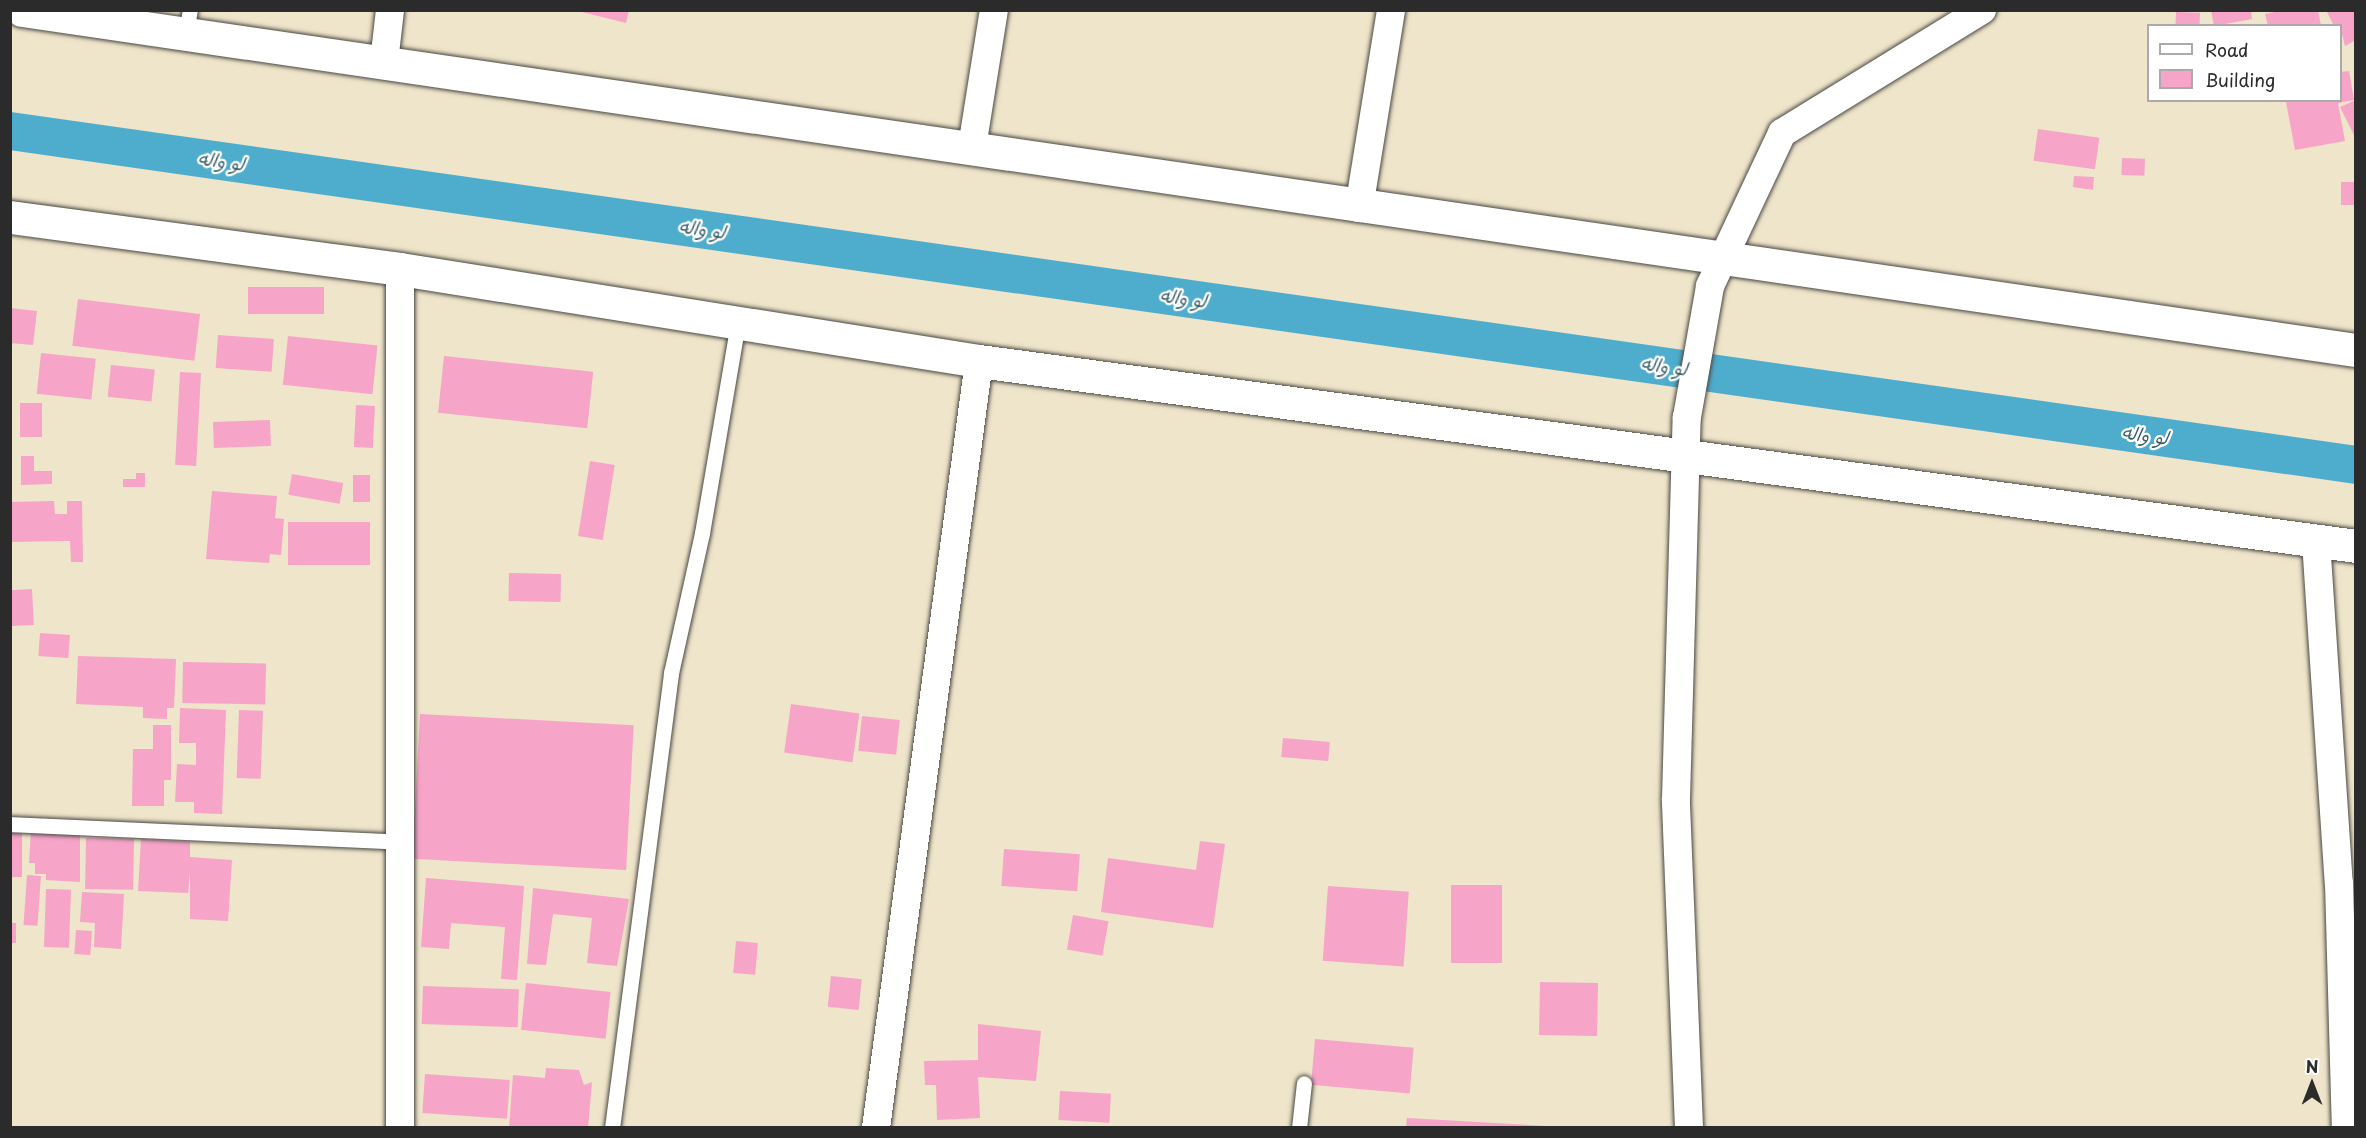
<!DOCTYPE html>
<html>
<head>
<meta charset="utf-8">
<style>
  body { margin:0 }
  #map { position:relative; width:2366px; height:1138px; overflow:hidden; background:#efe5ca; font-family:"Playpen Sans","Playpen Sans Arabic",sans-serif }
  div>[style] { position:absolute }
  .canal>* { height:38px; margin:-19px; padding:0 19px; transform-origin:19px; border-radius:19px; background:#4eadcd }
  .building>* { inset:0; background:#f6a4c8; transform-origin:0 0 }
  .roads { filter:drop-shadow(0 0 2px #484743) drop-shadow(0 0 2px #484743) }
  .service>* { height:15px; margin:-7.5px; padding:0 7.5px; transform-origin:7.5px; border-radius:7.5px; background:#fff }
  .minor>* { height:28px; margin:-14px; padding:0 14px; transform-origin:14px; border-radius:14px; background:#fff }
  .tertiary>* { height:33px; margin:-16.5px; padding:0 16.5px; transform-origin:16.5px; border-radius:16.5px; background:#fff }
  span { translate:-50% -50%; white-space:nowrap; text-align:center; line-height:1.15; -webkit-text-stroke:4.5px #fff; paint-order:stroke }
  .water-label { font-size:18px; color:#395f6c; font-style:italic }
  .frame { position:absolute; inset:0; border:12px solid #2b2b2b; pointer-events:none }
  .legend { position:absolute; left:2147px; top:24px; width:195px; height:78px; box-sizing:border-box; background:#fff; border:2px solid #aaa; margin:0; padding:8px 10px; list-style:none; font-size:18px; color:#2b2b2b }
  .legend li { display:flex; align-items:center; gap:12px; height:30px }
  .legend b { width:30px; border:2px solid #aaa }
  .north { position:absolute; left:2282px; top:1054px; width:60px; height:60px; -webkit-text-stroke:4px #fff; paint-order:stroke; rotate:0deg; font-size:16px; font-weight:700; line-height:24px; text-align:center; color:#2b2b2b }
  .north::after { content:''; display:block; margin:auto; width:21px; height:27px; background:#2b2b2b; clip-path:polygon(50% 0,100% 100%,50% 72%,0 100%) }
</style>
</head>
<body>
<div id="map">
  <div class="canal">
    <i style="left:10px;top:131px;width:2370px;rotate:8.1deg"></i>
  </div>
  <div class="building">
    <i style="clip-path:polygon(574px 10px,629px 10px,626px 23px)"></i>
    <i style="clip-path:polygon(2211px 10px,2251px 10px,2252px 19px,2214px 26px)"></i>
    <i style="clip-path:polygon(2284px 10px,2318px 10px,2321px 26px,2268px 26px,2265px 14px)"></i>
    <i style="clip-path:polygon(2326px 10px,2356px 10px,2356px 40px,2345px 46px,2340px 26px,2334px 26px)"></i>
    <i style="left:2176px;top:12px;width:24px;height:14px;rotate:2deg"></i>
    <i style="clip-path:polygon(2349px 71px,2354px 100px,2338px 103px,2345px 141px,2295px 150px,2286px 102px,2340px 100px,2340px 72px)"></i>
    <i style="clip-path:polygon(2356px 100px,2356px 139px,2340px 107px)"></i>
    <i style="left:2038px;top:129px;width:62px;height:32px;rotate:8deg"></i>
    <i style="left:2122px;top:158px;width:23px;height:17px;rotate:2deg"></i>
    <i style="clip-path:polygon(2074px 176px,2094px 177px,2093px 190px,2073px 187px)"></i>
    <i style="left:2341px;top:182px;width:15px;height:23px"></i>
    <i style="left:248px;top:287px;width:76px;height:27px"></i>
    <i style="left:78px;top:299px;width:123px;height:47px;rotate:7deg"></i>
    <i style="clip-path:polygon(10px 308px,37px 311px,33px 345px,10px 343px)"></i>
    <i style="left:218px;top:335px;width:56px;height:33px;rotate:4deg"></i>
    <i style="left:288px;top:336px;width:90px;height:49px;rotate:6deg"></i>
    <i style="left:41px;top:353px;width:55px;height:41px;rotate:6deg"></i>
    <i style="left:444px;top:356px;width:150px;height:57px;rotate:6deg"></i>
    <i style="left:111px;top:365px;width:44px;height:32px;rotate:6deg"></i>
    <i style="left:180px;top:372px;width:21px;height:93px;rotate:3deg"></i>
    <i style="left:20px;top:403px;width:22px;height:34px"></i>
    <i style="left:356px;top:405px;width:19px;height:42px;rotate:3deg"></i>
    <i style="left:270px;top:420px;width:26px;height:57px;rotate:88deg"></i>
    <i style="clip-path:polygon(21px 456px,34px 456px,34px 471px,52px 471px,52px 484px,21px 485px)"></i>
    <i style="left:590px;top:461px;width:25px;height:76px;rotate:9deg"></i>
    <i style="clip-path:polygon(136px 473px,145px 473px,145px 487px,123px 487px,123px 479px,136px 479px)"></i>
    <i style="left:292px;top:474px;width:52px;height:21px;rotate:10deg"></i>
    <i style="left:353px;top:475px;width:17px;height:27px"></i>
    <i style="clip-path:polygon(212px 491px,277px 496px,275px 518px,284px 519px,281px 555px,270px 554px,269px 563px,206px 559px)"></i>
    <i style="clip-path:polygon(54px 501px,55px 514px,67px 514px,67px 501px,82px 501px,83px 562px,71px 562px,70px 541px,10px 542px,10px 502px)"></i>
    <i style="left:370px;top:522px;width:43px;height:82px;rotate:90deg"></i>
    <i style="left:509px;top:573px;width:52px;height:28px;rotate:1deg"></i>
    <i style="left:32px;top:589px;width:36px;height:22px;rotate:87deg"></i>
    <i style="left:40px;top:633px;width:30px;height:23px;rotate:4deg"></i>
    <i style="clip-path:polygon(78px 656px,176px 659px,174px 708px,167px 708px,167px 719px,143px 718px,143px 707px,76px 704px)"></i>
    <i style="left:183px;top:662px;width:83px;height:41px;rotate:1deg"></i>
    <i style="left:791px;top:704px;width:69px;height:49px;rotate:8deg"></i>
    <i style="clip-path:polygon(180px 708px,226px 710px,222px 814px,194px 813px,194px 802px,175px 802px,177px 764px,196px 765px,196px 743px,179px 743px)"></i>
    <i style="left:239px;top:710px;width:24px;height:68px;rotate:2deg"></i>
    <i style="left:420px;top:714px;width:214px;height:145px;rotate:3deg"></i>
    <i style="left:862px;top:716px;width:38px;height:35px;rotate:6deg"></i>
    <i style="clip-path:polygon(153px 725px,171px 725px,171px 780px,164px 780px,164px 806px,132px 806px,133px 749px,153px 749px)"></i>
    <i style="left:1283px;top:738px;width:47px;height:19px;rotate:5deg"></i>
    <i style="clip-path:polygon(31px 830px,80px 831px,80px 882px,46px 880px,46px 874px,35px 874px,35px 863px,29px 863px)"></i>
    <i style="left:10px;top:833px;width:12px;height:44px"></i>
    <i style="left:86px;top:838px;width:48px;height:51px;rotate:1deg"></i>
    <i style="clip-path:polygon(141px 839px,190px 842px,190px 857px,232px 860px,228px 921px,190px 919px,190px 872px,188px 893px,138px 891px)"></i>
    <i style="clip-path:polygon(1200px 841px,1225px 844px,1213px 928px,1101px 912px,1108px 858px,1196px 870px)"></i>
    <i style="left:1004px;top:849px;width:76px;height:37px;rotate:4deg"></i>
    <i style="left:27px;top:875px;width:14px;height:50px;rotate:4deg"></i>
    <i style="clip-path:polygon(426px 878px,524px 886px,517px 980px,501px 979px,505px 927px,451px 923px,449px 949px,421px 947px)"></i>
    <i style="left:1451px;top:885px;width:51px;height:78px"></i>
    <i style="left:1328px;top:886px;width:81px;height:75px;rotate:4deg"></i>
    <i style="clip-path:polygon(533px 888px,629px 899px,617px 966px,587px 963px,592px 918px,553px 914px,546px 965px,527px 964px)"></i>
    <i style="left:46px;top:889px;width:25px;height:58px;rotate:2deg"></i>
    <i style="clip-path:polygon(82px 892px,124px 894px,121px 949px,94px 947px,95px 923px,80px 922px)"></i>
    <i style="left:1073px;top:915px;width:36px;height:35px;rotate:10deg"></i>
    <i style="left:10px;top:923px;width:6px;height:20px"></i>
    <i style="left:76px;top:930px;width:16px;height:24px;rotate:4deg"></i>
    <i style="left:736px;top:941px;width:22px;height:32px;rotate:5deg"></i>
    <i style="left:831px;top:976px;width:31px;height:31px;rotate:6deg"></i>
    <i style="left:1540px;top:982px;width:58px;height:53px;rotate:1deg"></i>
    <i style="left:526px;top:983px;width:85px;height:47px;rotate:6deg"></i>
    <i style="left:423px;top:986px;width:96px;height:38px;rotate:2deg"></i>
    <i style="clip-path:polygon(978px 1024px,1041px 1031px,1036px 1081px,978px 1077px,980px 1118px,937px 1120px,936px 1085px,925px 1085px,924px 1061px,978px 1060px)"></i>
    <i style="left:1315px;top:1039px;width:99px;height:46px;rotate:5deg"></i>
    <i style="clip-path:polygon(546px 1068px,579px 1070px,584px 1085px,592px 1082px,588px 1128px,509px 1127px,513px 1075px,545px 1078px)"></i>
    <i style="left:425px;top:1074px;width:85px;height:39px;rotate:4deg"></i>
    <i style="left:1060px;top:1091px;width:51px;height:29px;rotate:3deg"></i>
    <i style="clip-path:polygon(1407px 1118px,1546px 1126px,1546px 1128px,1406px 1128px)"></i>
  </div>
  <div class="roads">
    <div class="service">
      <i style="left:186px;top:34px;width:24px;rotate:-81deg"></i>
      <i style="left:10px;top:824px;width:390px;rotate:2.6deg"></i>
      <i style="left:612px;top:1128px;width:459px;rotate:-82.6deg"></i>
      <i style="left:671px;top:673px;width:143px;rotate:-77.5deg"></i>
      <i style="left:702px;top:533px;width:213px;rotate:-80.3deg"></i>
      <i style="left:1299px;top:1128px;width:45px;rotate:-83.7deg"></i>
    </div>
    <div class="minor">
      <i style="left:384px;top:62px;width:52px;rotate:-83.4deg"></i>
      <i style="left:972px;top:147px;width:139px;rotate:-80.9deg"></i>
      <i style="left:1359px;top:208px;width:201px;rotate:-80.8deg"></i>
      <i style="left:400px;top:269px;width:859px;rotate:90deg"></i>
      <i style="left:2316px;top:541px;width:343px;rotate:86.2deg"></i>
      <i style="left:2339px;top:883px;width:245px;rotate:88.4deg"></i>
      <i style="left:876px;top:1128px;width:774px;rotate:-82.35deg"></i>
      <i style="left:1689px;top:1128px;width:329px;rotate:-92.3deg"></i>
      <i style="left:1676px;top:799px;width:382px;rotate:-88.4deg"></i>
      <i style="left:1687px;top:417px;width:133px;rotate:-80deg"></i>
      <i style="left:1710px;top:286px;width:169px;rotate:-64.8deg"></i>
      <i style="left:1782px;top:133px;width:235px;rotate:-31.6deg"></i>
    </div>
    <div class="tertiary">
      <i style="left:22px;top:10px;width:2359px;rotate:8.29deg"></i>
      <i style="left:10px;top:217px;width:393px;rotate:7.6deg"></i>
      <i style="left:400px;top:269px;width:586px;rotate:9.03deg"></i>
      <i style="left:979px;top:361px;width:1389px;rotate:7.65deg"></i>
    </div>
  </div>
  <div class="water-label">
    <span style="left:221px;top:161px;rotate:8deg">لو واله</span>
    <span style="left:702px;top:229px;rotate:8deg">لو واله</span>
    <span style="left:1183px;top:298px;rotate:8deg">لو واله</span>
    <span style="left:1664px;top:366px;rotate:8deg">لو واله</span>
    <span style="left:2145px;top:435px;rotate:8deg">لو واله</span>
  </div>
  <div class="frame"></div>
  <ul class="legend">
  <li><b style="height:8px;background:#fff"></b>Road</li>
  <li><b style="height:16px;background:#f6a4c8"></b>Building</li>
  </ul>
  <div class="north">N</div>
</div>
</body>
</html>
